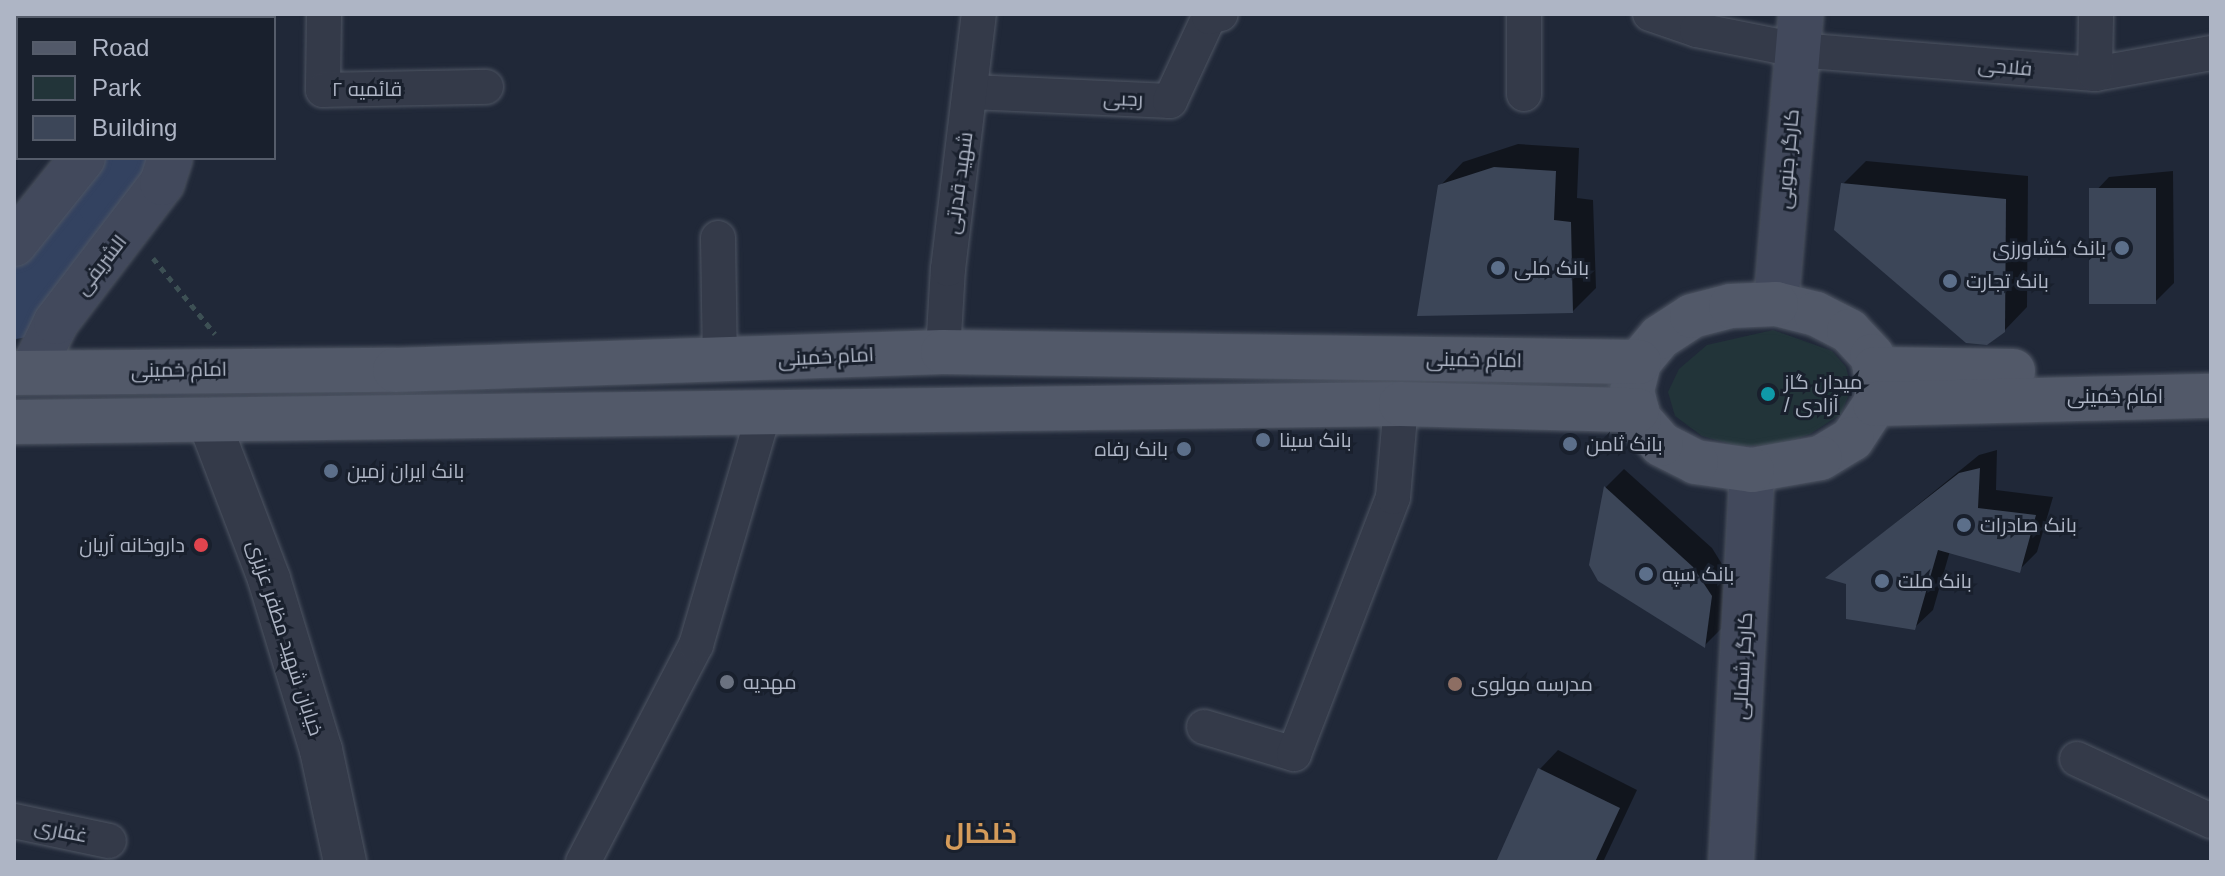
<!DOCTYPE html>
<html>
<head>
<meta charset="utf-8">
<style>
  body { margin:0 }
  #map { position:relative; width:2225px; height:876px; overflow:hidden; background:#202838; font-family:Arial,Cairo,sans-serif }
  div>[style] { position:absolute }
  .green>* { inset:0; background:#223439 }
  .shadow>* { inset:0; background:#0007 }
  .river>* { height:64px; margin:-32px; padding:0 32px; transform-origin:32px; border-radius:32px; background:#334260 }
  .building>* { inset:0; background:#3c4658; transform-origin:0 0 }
  .path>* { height:5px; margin-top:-2.5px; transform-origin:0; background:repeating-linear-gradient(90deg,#3d5054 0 6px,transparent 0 12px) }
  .roads { filter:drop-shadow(0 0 2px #4e5563) drop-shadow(0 0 2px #4e5563) }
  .minor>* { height:34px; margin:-17px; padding:0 17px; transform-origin:17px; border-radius:17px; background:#343a49 }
  .tertiary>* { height:42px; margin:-21px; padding:0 21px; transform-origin:21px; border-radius:21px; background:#343a49 }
  .secondary>* { height:44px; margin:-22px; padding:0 22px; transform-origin:22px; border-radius:22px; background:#42495c }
  .primary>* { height:44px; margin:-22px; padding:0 22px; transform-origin:22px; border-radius:22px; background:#525969 }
  .dots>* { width:22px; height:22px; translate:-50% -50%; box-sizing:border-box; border:4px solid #19202d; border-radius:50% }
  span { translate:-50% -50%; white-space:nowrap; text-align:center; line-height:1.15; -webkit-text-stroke:6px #19202d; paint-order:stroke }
  .street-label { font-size:20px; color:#aeb5c5 }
  .poi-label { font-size:20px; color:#aeb5c5 }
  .right { translate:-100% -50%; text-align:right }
  .left { translate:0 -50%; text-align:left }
  .district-label { font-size:28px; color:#d49b5a; font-weight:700 }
  .frame { position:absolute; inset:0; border:16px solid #aeb5c5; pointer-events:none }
  .legend { position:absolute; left:16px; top:16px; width:260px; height:144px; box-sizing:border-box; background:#19202d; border:2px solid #555c6a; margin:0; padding:10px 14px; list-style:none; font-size:24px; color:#aeb5c5 }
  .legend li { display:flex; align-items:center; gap:16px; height:40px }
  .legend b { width:40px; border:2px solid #555c6a }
</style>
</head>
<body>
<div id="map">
  <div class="green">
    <i style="clip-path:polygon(1773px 330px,1832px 351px,1846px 367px,1851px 389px,1841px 414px,1810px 434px,1778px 445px,1738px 446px,1702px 436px,1675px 416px,1668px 392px,1679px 369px,1707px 345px)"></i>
  </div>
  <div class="shadow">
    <i style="clip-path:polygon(1518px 144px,1579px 148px,1577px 198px,1593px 200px,1596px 288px,1573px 311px,1440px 186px,1463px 162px)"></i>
    <i style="clip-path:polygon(1866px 161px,2028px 176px,2027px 307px,2004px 331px,1843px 184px)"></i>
    <i style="clip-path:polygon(2173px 171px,2174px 283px,2155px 302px,2091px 196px,2109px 177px)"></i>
    <i style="clip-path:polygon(1997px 450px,1996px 490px,2053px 497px,2037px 552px,2019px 570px,1950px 551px,1933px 610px,1914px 628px,1848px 583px,1829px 577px,1979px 455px)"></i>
    <i style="clip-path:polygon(1624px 469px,1712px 548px,1730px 577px,1723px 627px,1705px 645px,1591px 564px,1606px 487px)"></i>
    <i style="clip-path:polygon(1558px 750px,1637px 790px,1603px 862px,1498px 862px,1540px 769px)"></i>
  </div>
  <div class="river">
    <i style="left:89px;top:14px;width:4px;rotate:63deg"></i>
    <i style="left:14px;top:307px;width:143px;rotate:-48.4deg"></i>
    <i style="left:109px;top:200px;width:44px;rotate:-74.1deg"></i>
  </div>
  <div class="building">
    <i style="clip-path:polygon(1494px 167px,1556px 171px,1554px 220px,1571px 222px,1573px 313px,1417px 316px,1438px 185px)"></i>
    <i style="clip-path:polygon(1841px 183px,2006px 199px,2005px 332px,1987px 345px,1966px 343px,1834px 230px)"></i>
    <i style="left:2156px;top:188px;width:116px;height:67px;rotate:90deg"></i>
    <i style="clip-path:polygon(1980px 468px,1978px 508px,2036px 515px,2020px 573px,1938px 550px,1915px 630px,1846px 619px,1846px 584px,1825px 578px,1959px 473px)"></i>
    <i style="clip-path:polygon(1604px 486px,1693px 567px,1712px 596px,1705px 648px,1598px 581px,1589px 565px)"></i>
    <i style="clip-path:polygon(1538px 768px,1620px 808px,1595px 862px,1496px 862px)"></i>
  </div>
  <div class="path">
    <i style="left:153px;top:258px;width:98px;rotate:50.8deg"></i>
  </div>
  <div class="roads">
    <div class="minor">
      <i style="left:324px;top:14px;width:76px;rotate:90.8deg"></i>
      <i style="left:323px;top:90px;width:163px;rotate:-1.1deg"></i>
      <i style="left:1650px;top:14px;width:50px;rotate:18.8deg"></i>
      <i style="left:1697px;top:30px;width:102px;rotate:11.3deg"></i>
      <i style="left:1797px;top:50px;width:299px;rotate:4.6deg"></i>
      <i style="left:2095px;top:74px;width:118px;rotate:-10.3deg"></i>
      <i style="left:2095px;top:74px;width:60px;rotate:-89deg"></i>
      <i style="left:972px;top:92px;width:198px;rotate:2.6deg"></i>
      <i style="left:1170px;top:101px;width:93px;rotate:-65.1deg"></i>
      <i style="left:1209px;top:17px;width:12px;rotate:-14deg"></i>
      <i style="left:1524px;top:94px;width:80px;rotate:-90deg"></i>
      <i style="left:718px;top:238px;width:124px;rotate:89.1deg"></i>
      <i style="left:943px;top:352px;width:83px;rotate:-86.6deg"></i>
      <i style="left:948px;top:269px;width:257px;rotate:-83.1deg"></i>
      <i style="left:1204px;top:727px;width:94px;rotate:16.7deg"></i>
      <i style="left:1294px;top:754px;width:275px;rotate:-68.9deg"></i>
      <i style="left:1393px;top:497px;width:93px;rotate:-85.1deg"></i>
      <i style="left:2077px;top:759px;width:148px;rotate:24.8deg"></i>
      <i style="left:14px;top:821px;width:97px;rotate:11.9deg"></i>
      <i style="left:583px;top:862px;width:245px;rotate:-62.5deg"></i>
      <i style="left:696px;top:645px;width:242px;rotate:-73.7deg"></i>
    </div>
    <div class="tertiary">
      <i style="left:208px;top:419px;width:171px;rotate:69.1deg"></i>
      <i style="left:269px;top:579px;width:179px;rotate:73.1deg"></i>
      <i style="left:321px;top:750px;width:115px;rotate:77.9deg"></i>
    </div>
    <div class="secondary">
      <i style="left:48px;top:14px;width:6px;rotate:45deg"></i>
      <i style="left:152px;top:14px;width:4px;rotate:63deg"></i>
      <i style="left:14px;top:244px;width:110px;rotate:-51.3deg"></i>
      <i style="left:1776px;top:304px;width:291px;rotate:-85.1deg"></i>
      <i style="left:32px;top:372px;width:55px;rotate:-64.4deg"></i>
      <i style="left:56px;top:322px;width:175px;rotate:-52.7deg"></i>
      <i style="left:162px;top:183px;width:26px;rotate:-72deg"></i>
      <i style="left:1731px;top:862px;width:393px;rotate:-86.9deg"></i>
    </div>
    <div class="primary">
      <i style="left:1776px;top:304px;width:41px;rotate:14deg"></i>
      <i style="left:1816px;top:314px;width:37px;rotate:27deg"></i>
      <i style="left:1849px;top:331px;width:34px;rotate:47deg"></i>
      <i style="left:1872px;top:356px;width:30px;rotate:76deg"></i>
      <i style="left:1879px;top:385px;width:19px;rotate:102deg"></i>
      <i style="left:1875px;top:404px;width:42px;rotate:123.3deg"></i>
      <i style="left:1852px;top:439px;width:37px;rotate:149deg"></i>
      <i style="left:1820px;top:458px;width:69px;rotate:170deg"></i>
      <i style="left:1752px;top:470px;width:57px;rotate:-171.9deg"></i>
      <i style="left:1696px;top:462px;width:39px;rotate:-153deg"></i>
      <i style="left:1661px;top:444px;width:33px;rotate:-131deg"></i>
      <i style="left:1639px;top:419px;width:29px;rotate:-104deg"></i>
      <i style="left:1632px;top:391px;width:30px;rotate:-76deg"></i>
      <i style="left:1639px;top:362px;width:33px;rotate:-50deg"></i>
      <i style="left:1660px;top:337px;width:38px;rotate:-33deg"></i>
      <i style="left:1692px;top:316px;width:40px;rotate:-14.4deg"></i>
      <i style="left:1731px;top:306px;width:45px;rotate:-2.5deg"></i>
      <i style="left:1875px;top:369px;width:138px;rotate:0.8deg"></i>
      <i style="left:14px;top:373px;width:381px;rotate:-0.5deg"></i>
      <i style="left:395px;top:370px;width:548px;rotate:-1.88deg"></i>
      <i style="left:943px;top:352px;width:696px;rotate:0.82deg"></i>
      <i style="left:1875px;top:404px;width:336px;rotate:-1.4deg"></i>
      <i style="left:14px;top:422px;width:1387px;rotate:-0.74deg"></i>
      <i style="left:1401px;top:404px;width:236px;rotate:1.5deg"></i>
    </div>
  </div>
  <div class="dots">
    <i style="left:2122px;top:248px;background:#5c6f8a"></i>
    <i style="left:1498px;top:268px;background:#5c6f8a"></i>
    <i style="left:1950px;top:281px;background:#5c6f8a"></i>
    <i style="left:1768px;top:394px;background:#0f9aa8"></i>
    <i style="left:1263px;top:440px;background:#5c6f8a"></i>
    <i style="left:1570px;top:444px;background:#5c6f8a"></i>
    <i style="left:1184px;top:449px;background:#5c6f8a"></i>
    <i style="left:331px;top:471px;background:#5c6f8a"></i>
    <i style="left:1964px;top:525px;background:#5c6f8a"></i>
    <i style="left:201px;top:545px;background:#e0444e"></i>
    <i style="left:1646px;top:574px;background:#5c6f8a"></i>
    <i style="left:1882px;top:581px;background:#5c6f8a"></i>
    <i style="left:727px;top:682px;background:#6b7280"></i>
    <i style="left:1455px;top:684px;background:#8d6e63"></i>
  </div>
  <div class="street-label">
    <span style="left:2005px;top:67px;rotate:5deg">فلاحی</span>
    <span style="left:367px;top:89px">قائمیه ۲</span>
    <span style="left:1123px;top:99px;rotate:2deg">رجبی</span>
    <span style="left:1788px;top:159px;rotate:-85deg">کارگر جنوبی</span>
    <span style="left:959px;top:183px;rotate:-82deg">شهید قدرتی</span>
    <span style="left:101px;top:265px;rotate:-52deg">الشریفی</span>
    <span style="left:826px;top:357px;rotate:-3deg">امام خمینی</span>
    <span style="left:1474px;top:360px;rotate:1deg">امام خمینی</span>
    <span style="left:179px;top:370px;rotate:-1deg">امام خمینی</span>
    <span style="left:2115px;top:396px">امام خمینی</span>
    <span style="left:285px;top:638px;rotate:72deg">خیابان شهید مظفر عزیزی</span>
    <span style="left:1743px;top:666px;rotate:-87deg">کارگر شمالی</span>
    <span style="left:61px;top:831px;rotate:11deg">غفاری</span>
  </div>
  <div class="poi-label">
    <span class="right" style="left:2106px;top:248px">بانک کشاورزی</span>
    <span class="left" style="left:1514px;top:268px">بانک ملی</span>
    <span class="left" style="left:1966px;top:281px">بانک تجارت</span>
    <span class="left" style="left:1784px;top:394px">میدان گاز<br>/ آزادی</span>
    <span class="left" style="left:1279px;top:440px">بانک سینا</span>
    <span class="left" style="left:1586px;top:444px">بانک ثامن</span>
    <span class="right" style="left:1168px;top:449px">بانک رفاه</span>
    <span class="left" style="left:347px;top:471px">بانک ایران زمین</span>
    <span class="left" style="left:1980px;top:525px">بانک صادرات</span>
    <span class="right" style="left:185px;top:545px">داروخانه آریان</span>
    <span class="left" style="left:1662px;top:574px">بانک سپه</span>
    <span class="left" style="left:1898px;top:581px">بانک ملت</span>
    <span class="left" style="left:743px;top:682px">مهدیه</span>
    <span class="left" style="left:1471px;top:684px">مدرسه مولوی</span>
  </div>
  <div class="district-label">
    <span style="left:981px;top:834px">خلخال</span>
  </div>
  <div class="frame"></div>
  <ul class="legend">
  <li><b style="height:10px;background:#525969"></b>Road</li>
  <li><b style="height:22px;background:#223439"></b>Park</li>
  <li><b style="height:22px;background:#3c4658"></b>Building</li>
  </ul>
</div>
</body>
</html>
